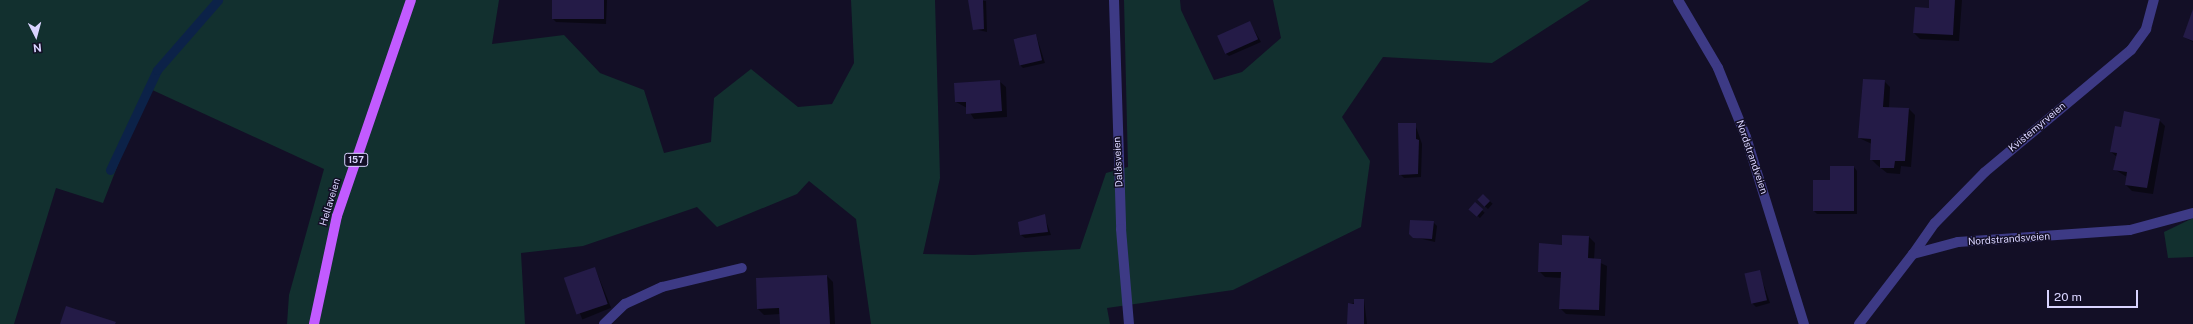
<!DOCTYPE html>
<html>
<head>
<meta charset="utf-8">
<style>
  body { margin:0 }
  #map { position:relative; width:2193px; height:324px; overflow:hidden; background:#130f26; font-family:"Public Sans",sans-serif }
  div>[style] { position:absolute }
  .green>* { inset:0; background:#12302f }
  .shadow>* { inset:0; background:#0007; transform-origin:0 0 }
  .stream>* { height:9px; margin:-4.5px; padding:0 4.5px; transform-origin:4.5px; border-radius:4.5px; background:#0c2248 }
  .building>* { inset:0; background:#241b47; transform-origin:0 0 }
  .service>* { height:10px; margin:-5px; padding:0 5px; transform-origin:5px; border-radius:5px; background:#3d3a85 }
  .minor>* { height:10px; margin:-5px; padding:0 5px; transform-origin:5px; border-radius:5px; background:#3d3a85 }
  .primary>* { height:10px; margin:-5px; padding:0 5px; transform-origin:5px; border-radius:5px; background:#c25bff }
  span { translate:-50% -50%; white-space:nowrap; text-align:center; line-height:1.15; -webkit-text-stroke:3px #130f26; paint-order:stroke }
  .shield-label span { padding:1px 3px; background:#130f26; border:1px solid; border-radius:3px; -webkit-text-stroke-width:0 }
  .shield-label { font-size:9px; color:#d9d4ff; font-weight:700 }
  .street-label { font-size:10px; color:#d9d4ff }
  .north { position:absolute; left:16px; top:16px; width:40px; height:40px; -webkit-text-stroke:3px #130f26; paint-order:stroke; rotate:174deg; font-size:11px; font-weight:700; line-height:16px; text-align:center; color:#d9d4ff }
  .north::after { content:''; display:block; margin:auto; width:14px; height:18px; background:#d9d4ff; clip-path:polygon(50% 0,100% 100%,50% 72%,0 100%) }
  .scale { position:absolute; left:2047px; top:290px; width:91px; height:18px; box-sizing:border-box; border:2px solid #d9d4ff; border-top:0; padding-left:5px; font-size:12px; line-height:14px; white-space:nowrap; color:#d9d4ff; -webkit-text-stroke:3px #130f26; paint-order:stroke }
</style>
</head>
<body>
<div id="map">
  <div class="green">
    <i style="clip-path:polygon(0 0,499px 0,492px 44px,564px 35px,600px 73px,644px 90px,664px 153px,711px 142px,714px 98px,751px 69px,798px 107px,832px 104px,854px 63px,851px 0,935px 0,940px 178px,923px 254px,973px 255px,1080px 249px,1106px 173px,1128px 167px,1124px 0,1180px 0,1181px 10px,1214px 80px,1242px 72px,1281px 38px,1273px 0,1590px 0,1492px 63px,1383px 57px,1342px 117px,1370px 161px,1361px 227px,1233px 290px,1107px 308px,1110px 324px,871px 324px,856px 219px,809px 181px,797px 194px,717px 227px,697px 207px,583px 246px,521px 253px,525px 324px,287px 324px,289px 295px,324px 169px,148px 88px,103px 203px,56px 188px,14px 324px,0 324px)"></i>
    <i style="clip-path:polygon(2193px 218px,2193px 257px,2168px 258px,2164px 232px)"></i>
  </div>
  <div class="shadow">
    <i style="clip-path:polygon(553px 0,607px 0,606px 24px,556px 22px,552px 18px)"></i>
    <i style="clip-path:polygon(970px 0,986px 1px,987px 32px,974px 29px)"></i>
    <i style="clip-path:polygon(1930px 0,1962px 0,1959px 41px,1920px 39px,1914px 33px,1930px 9px)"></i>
    <i style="clip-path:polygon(2193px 11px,2193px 42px,2184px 37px)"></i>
    <i style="clip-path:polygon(1250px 23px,1261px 42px,1229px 56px,1225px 53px)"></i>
    <i style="clip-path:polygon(1036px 35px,1045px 63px,1023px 68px,1020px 65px)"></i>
    <i style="clip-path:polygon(999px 81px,1006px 87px,1007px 117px,974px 119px,967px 108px,956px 102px,955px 84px)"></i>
    <i style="clip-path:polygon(1884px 81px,1890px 87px,1889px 108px,1909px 109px,1915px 115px,1911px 167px,1901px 166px,1900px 174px,1887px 173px,1877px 165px,1871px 159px,1872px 144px,1859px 138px)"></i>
    <i style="clip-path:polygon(2159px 120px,2165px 126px,2153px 194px,2132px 191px,2126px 185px,2127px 177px,2114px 169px,2117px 157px,2111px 152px)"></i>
    <i style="clip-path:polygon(1415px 124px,1422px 144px,1421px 177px,1404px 178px,1400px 174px)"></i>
    <i style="clip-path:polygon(1854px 167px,1857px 171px,1857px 214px,1817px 214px,1814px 211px,1831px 181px)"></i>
    <i style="left:1483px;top:195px;width:13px;height:7px;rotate:42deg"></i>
    <i style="left:1475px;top:204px;width:13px;height:7px;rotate:42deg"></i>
    <i style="clip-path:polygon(1044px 215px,1051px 235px,1025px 238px,1021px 235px)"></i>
    <i style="clip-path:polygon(1433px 222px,1437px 226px,1435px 242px,1414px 237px)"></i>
    <i style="clip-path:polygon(1589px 237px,1595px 243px,1594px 260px,1607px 266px,1605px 316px,1566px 314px,1560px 308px,1561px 278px,1545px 277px,1539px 271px,1562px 246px)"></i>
    <i style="left:595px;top:268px;width:43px;height:31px;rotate:68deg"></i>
    <i style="clip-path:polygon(1759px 271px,1770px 303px,1756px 307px,1752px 303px)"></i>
    <i style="clip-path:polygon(827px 276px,833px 282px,835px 324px,781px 324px,780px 314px,764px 315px,758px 309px)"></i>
    <i style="clip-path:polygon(1364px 300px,1367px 324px,1348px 324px,1349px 304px)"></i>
  </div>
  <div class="stream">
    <i style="left:110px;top:170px;width:110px;rotate:-64.8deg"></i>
    <i style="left:157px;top:70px;width:93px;rotate:-48.9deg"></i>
  </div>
  <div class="building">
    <i style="left:552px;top:0;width:52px;height:19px"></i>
    <i style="clip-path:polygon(968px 0,983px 0,984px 29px,973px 30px)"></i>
    <i style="clip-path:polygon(1929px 0,1955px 0,1953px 35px,1913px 33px,1915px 7px,1929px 8px)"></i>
    <i style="clip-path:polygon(2193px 9px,2193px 41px,2183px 37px)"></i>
    <i style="left:1250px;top:21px;width:20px;height:36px;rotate:66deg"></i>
    <i style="left:1036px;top:34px;width:27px;height:23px;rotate:77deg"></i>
    <i style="clip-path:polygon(1863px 79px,1885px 80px,1883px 107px,1909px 108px,1905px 161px,1895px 161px,1894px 168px,1880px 168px,1880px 160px,1870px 160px,1871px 139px,1858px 138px)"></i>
    <i style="clip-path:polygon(1000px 80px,1002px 111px,966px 114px,966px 102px,955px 102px,954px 83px)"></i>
    <i style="clip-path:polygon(2124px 111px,2160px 119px,2147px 188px,2125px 185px,2127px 172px,2113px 170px,2117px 153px,2110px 152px,2115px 126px,2121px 127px)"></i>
    <i style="clip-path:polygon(1398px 123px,1416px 123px,1416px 139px,1419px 140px,1418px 174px,1399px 175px)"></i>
    <i style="clip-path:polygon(1830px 166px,1854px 166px,1854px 211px,1813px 211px,1813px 180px,1830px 180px)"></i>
    <i style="left:1483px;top:194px;width:10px;height:8px;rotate:45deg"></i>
    <i style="left:1475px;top:202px;width:11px;height:10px;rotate:41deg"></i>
    <i style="clip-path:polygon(1045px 214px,1048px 232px,1020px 235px,1018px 222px)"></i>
    <i style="clip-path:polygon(1410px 220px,1434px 221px,1432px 239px,1413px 238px,1409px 234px)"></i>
    <i style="clip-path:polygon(1562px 235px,1589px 236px,1588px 258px,1601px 259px,1599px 310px,1559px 309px,1561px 272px,1538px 272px,1539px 243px,1562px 245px)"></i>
    <i style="left:595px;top:267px;width:39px;height:33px;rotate:71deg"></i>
    <i style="left:1760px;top:270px;width:31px;height:16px;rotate:77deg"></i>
    <i style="clip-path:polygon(827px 275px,830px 324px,780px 324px,779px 308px,757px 309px,756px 278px)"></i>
    <i style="clip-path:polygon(1354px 299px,1364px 299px,1364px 324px,1347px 324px,1348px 303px,1354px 304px)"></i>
    <i style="clip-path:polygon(66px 306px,116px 322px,115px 324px,60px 324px)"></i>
  </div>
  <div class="service">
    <i style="left:604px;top:324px;width:29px;rotate:-44deg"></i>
    <i style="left:625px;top:304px;width:41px;rotate:-24.7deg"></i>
    <i style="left:662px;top:287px;width:82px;rotate:-13.4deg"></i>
  </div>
  <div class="minor">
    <i style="left:1114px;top:0;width:229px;rotate:88.2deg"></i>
    <i style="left:1121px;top:229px;width:95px;rotate:85.2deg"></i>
    <i style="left:1678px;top:0;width:79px;rotate:59.5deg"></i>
    <i style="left:1718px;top:68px;width:74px;rotate:67.9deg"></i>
    <i style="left:1746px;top:137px;width:196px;rotate:72.8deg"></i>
    <i style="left:1913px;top:254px;width:38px;rotate:-55deg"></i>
    <i style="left:1935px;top:223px;width:71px;rotate:-45.6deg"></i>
    <i style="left:1985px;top:172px;width:190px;rotate:-39.9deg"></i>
    <i style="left:2131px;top:50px;width:26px;rotate:-54deg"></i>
    <i style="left:2146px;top:29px;width:30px;rotate:-75deg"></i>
    <i style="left:1859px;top:324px;width:88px;rotate:-52.4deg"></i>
    <i style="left:1913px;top:254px;width:47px;rotate:-14.9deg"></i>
    <i style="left:1958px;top:242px;width:172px;rotate:-4deg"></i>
    <i style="left:2130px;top:230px;width:65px;rotate:-15.1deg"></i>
  </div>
  <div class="primary">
    <i style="left:314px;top:324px;width:110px;rotate:-78deg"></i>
    <i style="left:337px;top:216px;width:228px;rotate:-71.1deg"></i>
  </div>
  <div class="shield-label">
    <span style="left:356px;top:160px">157</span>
  </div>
  <div class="street-label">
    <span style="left:2037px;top:127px;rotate:-40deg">Kvistemyrveien</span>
    <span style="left:1752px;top:157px;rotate:71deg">Nordstrandveien</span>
    <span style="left:1118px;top:162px;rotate:-93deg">Dalåsveien</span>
    <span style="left:330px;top:202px;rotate:-73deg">Hellaveien</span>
    <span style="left:2009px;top:239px;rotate:-4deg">Nordstrandsveien</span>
  </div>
  <div class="north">N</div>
  <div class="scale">20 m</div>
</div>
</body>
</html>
